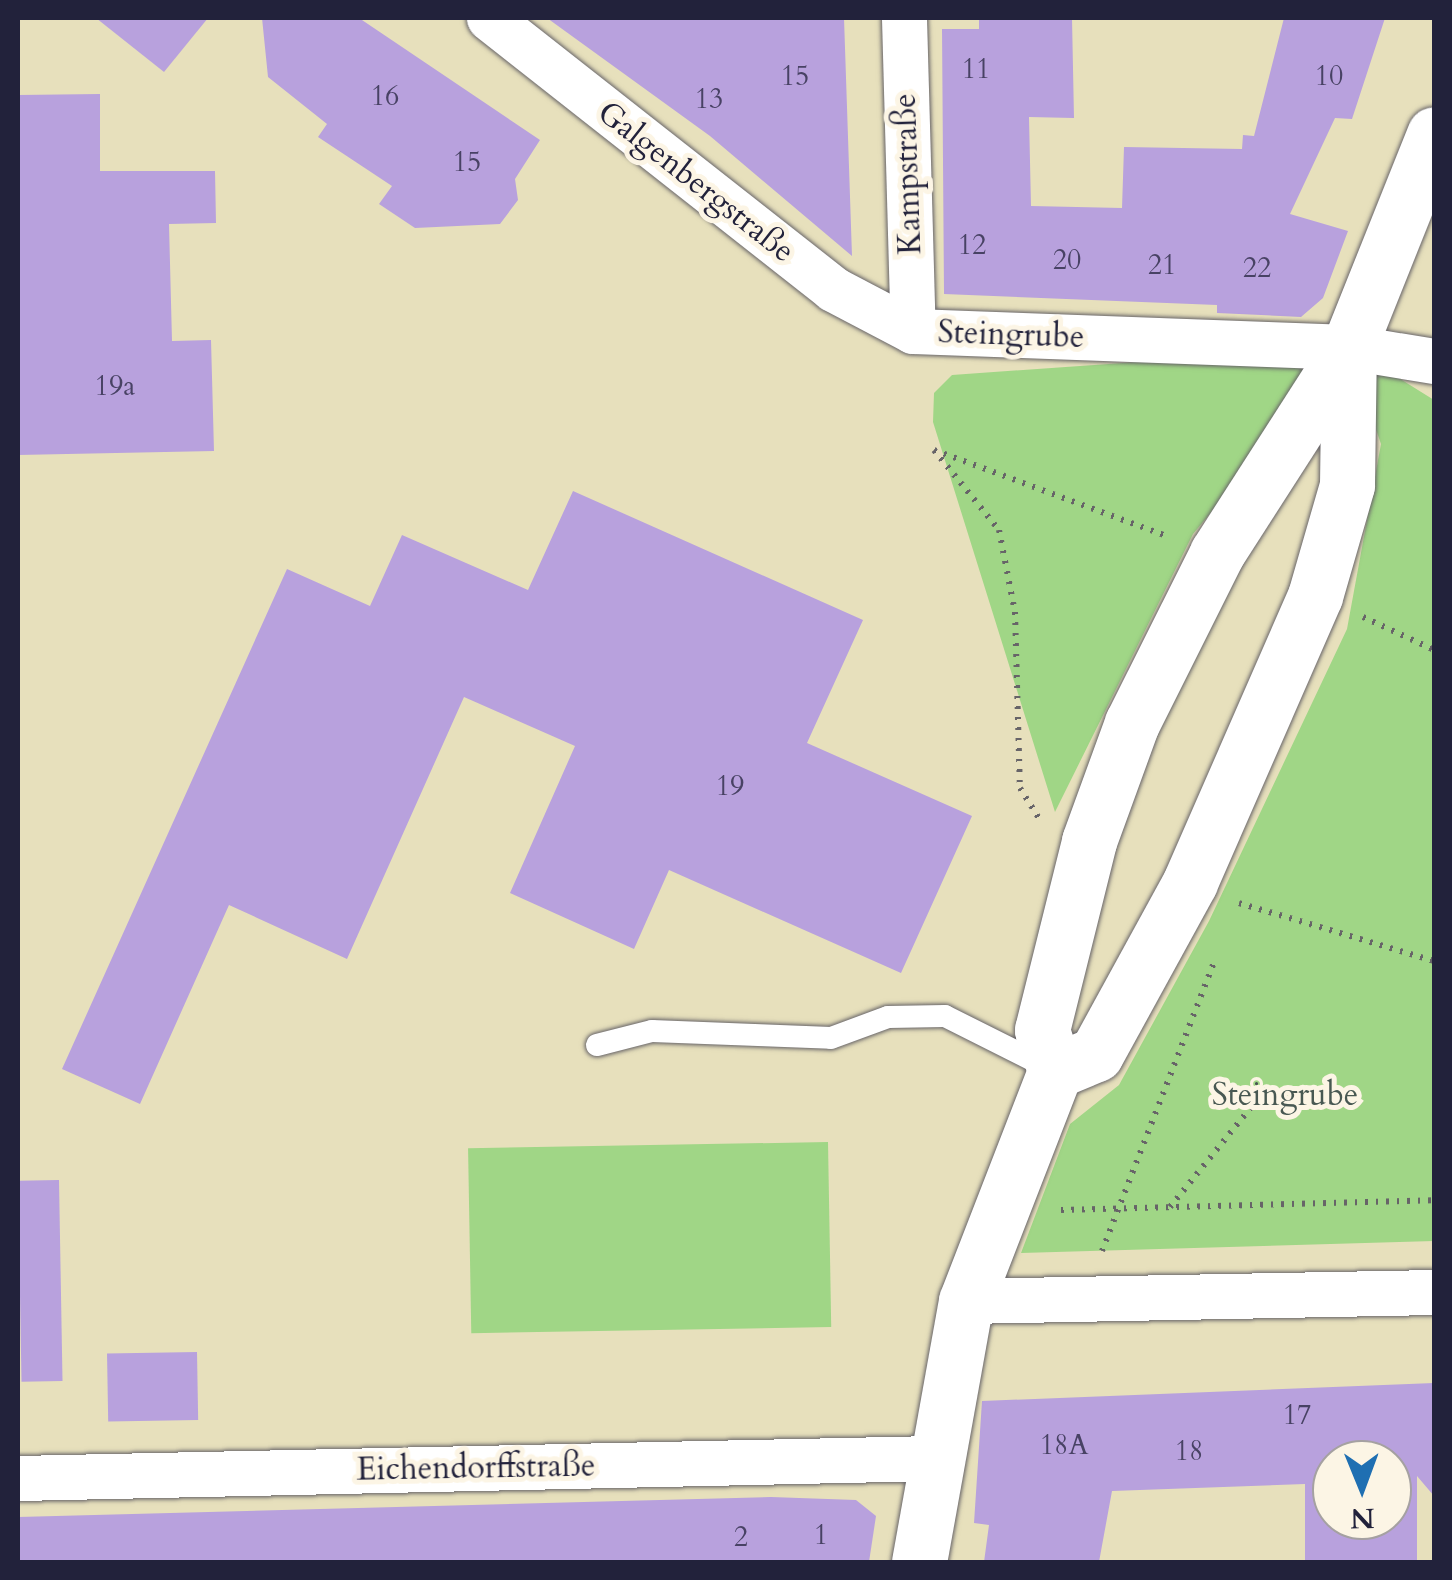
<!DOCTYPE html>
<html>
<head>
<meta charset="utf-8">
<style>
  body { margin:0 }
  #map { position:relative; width:1452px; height:1580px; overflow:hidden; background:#e7e0bc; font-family:Cardo,serif }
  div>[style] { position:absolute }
  .green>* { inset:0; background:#a0d686; transform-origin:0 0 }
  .building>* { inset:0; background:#b8a1dd; transform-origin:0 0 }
  .path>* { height:6px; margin-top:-3px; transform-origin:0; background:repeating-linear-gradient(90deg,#676468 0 2.5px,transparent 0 10.5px) }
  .roads { filter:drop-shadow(0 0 2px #676468) drop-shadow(0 0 2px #676468) }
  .service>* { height:22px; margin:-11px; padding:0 11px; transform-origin:11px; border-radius:11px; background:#fff }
  .minor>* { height:45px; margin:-22.5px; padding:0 22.5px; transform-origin:22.5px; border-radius:22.5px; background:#fff }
  .tertiary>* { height:55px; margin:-27.5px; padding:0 27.5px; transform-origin:27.5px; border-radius:27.5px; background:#fff }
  span { translate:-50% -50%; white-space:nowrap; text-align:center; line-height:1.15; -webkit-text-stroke:10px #fcf5e5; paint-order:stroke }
  .number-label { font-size:28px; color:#484264 }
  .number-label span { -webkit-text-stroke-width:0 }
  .street-label { font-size:32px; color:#22223b }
  .park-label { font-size:32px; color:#485852 }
  .frame { position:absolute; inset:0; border:20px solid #22223b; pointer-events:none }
  .north { position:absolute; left:1312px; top:1440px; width:100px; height:100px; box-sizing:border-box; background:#fcf5e5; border:2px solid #a5a1a1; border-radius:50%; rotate:179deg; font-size:28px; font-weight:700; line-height:40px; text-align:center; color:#22223b }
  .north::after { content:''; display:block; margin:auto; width:35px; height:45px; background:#1f6fb2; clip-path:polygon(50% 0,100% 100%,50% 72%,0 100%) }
</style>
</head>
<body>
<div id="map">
  <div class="green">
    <i style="clip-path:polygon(1349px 347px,1434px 400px,1434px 1241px,1021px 1253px,1070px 1124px,1119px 1085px,1209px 921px,1347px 629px,1381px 444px,1348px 348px,1193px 534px,1055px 812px,933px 422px,934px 393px,952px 375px)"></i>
    <i style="left:828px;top:1142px;width:185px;height:360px;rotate:89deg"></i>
  </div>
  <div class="building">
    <i style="clip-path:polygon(96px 18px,208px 18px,164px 72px)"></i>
    <i style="clip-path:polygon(262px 18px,359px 18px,540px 140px,515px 179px,518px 200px,500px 224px,415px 228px,379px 204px,392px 186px,318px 137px,327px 124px,268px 77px)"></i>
    <i style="clip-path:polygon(547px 18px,844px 18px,852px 256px,710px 136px)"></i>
    <i style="clip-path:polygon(979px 18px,1072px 18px,1074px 118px,1029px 117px,1031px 206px,1122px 208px,1124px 147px,1242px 149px,1243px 135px,1254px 136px,1284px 18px,1385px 18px,1352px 119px,1335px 118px,1290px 214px,1348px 231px,1323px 298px,1301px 317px,1217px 313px,1217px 305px,944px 294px,942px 29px,979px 29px)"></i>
    <i style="clip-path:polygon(100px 94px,100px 171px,215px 171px,216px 223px,169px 224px,172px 341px,211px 340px,214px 451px,18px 455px,18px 95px)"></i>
    <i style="clip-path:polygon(573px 491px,863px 620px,807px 743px,972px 816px,901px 973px,669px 870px,634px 949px,510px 893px,575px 746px,464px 697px,347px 959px,229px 905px,140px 1104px,62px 1069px,287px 569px,370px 606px,402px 535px,528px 590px)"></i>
    <i style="left:59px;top:1180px;width:201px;height:41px;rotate:89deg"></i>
    <i style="left:197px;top:1352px;width:68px;height:90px;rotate:89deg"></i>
    <i style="clip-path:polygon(evenodd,1434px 1383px,1434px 1496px,1417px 1476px,1417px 1562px,1305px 1562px,1305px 1484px,1112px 1491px,1099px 1562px,984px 1562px,989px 1525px,974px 1523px,982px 1401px,1434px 1383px,1332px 1460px,1392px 1460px,1392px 1520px,1332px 1520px,1332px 1460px)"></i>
    <i style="clip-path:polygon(771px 1497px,856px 1500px,876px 1516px,869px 1562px,18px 1562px,18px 1517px)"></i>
  </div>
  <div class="path">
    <i style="left:934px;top:450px;width:103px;rotate:50.9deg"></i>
    <i style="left:999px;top:530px;width:84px;rotate:79deg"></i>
    <i style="left:1015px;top:612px;width:176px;rotate:88.4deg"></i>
    <i style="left:1020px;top:788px;width:36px;rotate:58deg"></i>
    <i style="left:934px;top:450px;width:248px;rotate:20.3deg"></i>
    <i style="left:1363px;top:617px;width:78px;rotate:24.9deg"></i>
    <i style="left:1239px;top:903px;width:203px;rotate:16.6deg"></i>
    <i style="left:1170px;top:1207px;width:136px;rotate:-50.9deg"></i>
    <i style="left:1061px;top:1210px;width:373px;rotate:-1.5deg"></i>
    <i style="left:1102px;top:1251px;width:313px;rotate:-68.8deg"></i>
  </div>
  <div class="roads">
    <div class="service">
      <i style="left:597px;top:1045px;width:57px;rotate:-14.3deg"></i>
      <i style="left:652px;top:1031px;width:179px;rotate:2.2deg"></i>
      <i style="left:831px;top:1038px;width:61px;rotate:-20.2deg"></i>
      <i style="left:888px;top:1017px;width:57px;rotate:-1deg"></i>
      <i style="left:945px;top:1016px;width:114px;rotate:26.6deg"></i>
    </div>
    <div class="minor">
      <i style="left:489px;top:18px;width:438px;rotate:38.2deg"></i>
      <i style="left:833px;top:289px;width:90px;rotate:27.7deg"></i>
      <i style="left:913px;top:331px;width:436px;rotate:2.1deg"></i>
      <i style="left:1349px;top:347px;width:86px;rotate:9.4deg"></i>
      <i style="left:904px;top:18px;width:313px;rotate:88.4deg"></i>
      <i style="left:966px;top:1301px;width:468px;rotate:-1.1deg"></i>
      <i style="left:18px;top:1478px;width:917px;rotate:-1.25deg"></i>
    </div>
    <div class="tertiary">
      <i style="left:1055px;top:1071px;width:44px;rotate:-22.5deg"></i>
      <i style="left:1096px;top:1054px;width:196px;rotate:-61.3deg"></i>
      <i style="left:1190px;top:882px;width:312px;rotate:-66.4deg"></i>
      <i style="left:1315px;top:596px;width:116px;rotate:-73.9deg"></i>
      <i style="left:1347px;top:485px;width:138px;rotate:-89.2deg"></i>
      <i style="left:919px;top:1562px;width:265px;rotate:-79.8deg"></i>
      <i style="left:966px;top:1301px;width:247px;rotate:-68.8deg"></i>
      <i style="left:1055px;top:1071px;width:43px;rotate:-107.6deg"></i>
      <i style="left:1042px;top:1030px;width:195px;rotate:-76deg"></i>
      <i style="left:1089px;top:841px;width:126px;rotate:-70deg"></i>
      <i style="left:1132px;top:723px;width:190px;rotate:-63.4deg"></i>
      <i style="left:1217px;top:553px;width:245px;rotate:-57.3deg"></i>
      <i style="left:1349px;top:347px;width:229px;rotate:-68.2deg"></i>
    </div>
  </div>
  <div class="number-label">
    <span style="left:976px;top:69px">11</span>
    <span style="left:795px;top:76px">15</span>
    <span style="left:1329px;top:76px">10</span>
    <span style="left:385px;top:96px">16</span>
    <span style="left:709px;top:99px">13</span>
    <span style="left:467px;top:162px">15</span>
    <span style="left:972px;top:245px">12</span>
    <span style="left:1067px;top:260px">20</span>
    <span style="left:1162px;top:265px">21</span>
    <span style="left:1257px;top:268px">22</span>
    <span style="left:115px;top:386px">19a</span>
    <span style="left:730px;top:786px">19</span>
    <span style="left:1297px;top:1415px">17</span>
    <span style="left:1064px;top:1445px">18A</span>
    <span style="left:1189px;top:1451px">18</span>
    <span style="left:821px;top:1535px">1</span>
    <span style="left:741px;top:1537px">2</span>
  </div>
  <div class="street-label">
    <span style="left:908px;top:174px;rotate:-92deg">Kampstraße</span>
    <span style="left:696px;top:182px;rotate:38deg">Galgenbergstraße</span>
    <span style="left:1011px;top:335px;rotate:2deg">Steingrube</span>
    <span style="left:476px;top:1468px;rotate:-1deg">Eichendorffstraße</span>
  </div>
  <div class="park-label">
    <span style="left:1285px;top:1095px">Steingrube</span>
  </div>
  <div class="frame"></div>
  <div class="north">N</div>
</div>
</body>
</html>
